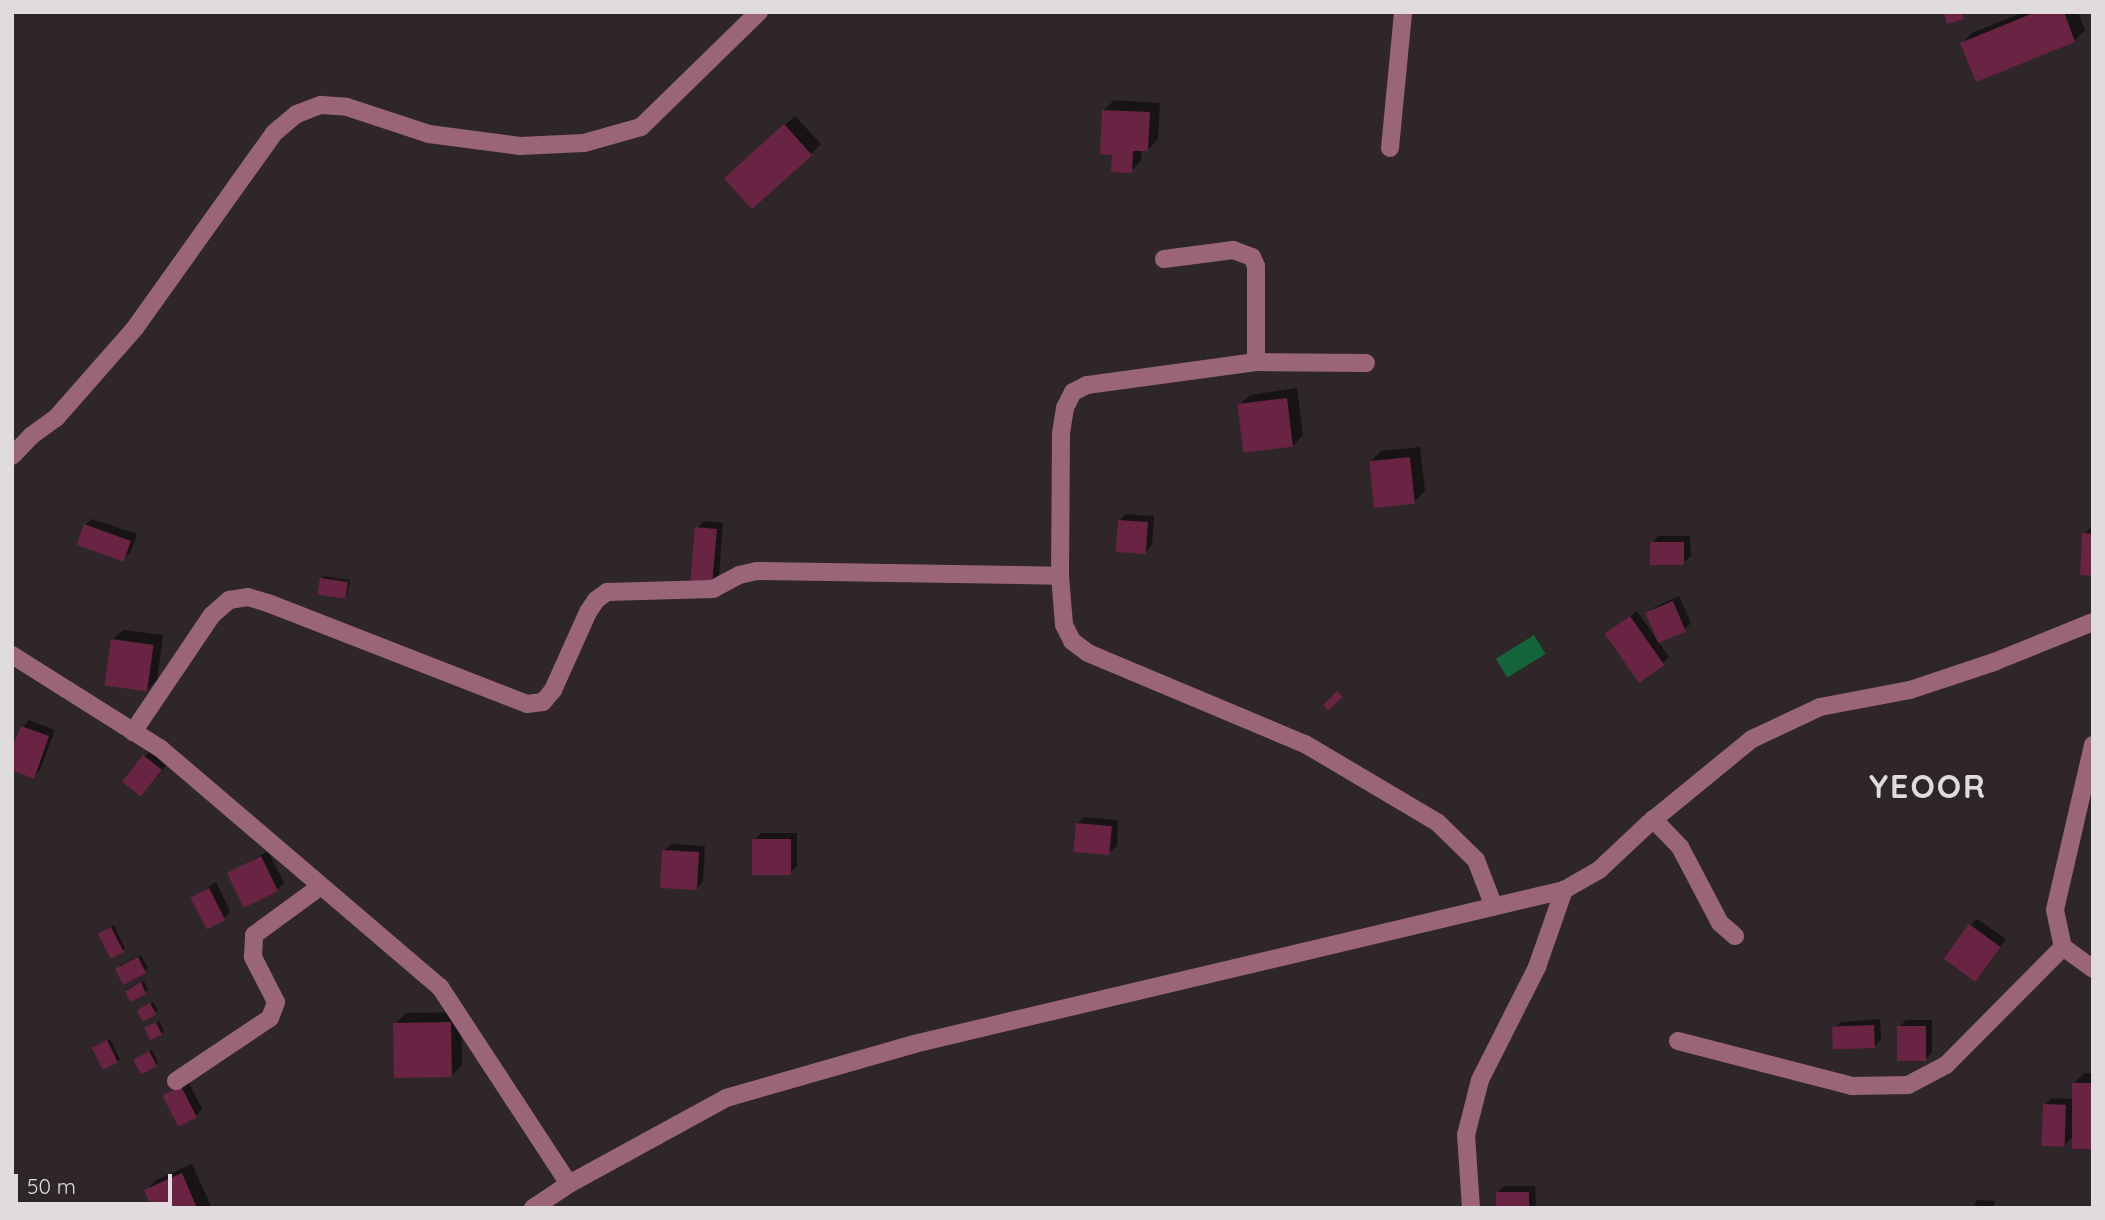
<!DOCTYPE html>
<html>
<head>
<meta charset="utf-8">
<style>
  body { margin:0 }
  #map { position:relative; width:2105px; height:1220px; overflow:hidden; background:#2e2629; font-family:Quicksand,sans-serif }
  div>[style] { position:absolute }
  .water>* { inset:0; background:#15653a; transform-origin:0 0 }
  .shadow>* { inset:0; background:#0007; transform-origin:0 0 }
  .building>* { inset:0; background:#682442; transform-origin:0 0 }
  .minor>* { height:18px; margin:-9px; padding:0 9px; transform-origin:9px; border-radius:9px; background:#9b6579 }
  span { translate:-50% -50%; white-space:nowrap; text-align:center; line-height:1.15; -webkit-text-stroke:5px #2e2629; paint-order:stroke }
  .district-label { font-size:32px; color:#e0dbdc; font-weight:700; letter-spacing:2px }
  .frame { position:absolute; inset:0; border:14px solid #e0dbdc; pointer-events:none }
  .scale { position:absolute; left:14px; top:1174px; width:158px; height:32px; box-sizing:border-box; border:4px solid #e0dbdc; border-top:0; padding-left:9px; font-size:21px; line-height:24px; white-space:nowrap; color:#e0dbdc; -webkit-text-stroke:5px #2e2629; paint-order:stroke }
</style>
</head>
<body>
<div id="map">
  <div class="water">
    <i style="left:1534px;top:635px;width:22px;height:45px;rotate:58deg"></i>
  </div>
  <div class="shadow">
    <i style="clip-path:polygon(2024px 12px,2078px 12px,2085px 30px,2074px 41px,1962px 43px,1972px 33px)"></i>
    <i style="clip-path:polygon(1114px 100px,1160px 103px,1158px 139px,1148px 150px,1142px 149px,1141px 161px,1131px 171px,1113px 153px,1104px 110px)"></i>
    <i style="clip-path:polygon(795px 116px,821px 144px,811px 154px,738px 169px)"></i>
    <i style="clip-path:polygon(1297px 388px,1303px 435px,1293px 446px,1239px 405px,1250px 395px)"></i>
    <i style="clip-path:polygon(1420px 447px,1425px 491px,1414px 502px,1370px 462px,1381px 451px)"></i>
    <i style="clip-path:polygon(1126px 514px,1154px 516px,1152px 545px,1146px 552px,1119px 521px)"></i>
    <i style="clip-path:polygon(92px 519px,137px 534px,130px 553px,123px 559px,85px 525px)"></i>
    <i style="clip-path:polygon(704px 521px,723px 523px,719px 576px,713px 583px,697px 528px)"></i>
    <i style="clip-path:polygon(2091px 527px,2093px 527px,2093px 574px,2084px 534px)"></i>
    <i style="clip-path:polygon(1658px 536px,1690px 536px,1691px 556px,1684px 562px,1652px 543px)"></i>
    <i style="clip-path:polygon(324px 576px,350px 580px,347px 595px,344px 597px,322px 579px)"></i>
    <i style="clip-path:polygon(1679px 596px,1691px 623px,1685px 629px,1648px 614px,1655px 607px)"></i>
    <i style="clip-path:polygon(1637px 611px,1669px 657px,1662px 664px,1607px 634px)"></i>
    <i style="clip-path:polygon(123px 630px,163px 635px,157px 680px,147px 690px,112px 640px)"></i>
    <i style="clip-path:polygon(29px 720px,55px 730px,40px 770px,33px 777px,22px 727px)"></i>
    <i style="clip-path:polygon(151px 750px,168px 763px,147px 789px,145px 756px)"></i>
    <i style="clip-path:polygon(1084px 817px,1118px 820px,1117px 846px,1110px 852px,1077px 824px)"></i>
    <i style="clip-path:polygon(761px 833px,797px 833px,797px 866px,790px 873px,754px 840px)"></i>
    <i style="clip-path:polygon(671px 844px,705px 846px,703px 882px,696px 889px,664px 851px)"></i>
    <i style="clip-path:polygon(268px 851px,284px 883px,277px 890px,230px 873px)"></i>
    <i style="clip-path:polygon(216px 882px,230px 911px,224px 918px,192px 898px)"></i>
    <i style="clip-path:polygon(1977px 919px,2006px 939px,1977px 979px,1970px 925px)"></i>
    <i style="clip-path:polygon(114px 925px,125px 948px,122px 951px,100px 934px)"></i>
    <i style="clip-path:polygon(141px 955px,148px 968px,145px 971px,119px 966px)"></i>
    <i style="left:144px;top:981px;width:10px;height:20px;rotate:66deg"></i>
    <i style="clip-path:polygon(153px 1002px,158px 1010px,155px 1012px,142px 1008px)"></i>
    <i style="clip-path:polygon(461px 1012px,462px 1065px,452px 1076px,395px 1024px,406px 1013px)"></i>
    <i style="clip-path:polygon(1880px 1019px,1881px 1039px,1875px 1046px,1834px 1029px,1841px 1022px)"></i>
    <i style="clip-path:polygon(1906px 1020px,1932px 1020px,1932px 1053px,1925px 1060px,1899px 1027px)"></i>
    <i style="clip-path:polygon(159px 1021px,164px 1031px,161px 1034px,150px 1026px)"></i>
    <i style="clip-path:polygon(110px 1039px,120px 1059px,117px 1062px,97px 1046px)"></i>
    <i style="clip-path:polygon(152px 1050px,158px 1062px,156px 1065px,138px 1057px)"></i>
    <i style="clip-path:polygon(2084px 1073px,2093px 1073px,2093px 1148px,2072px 1137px,2065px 1145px,2045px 1105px,2051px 1098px,2073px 1099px,2074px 1083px)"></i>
    <i style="clip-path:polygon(188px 1081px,202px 1109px,196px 1116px,164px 1097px)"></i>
    <i style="clip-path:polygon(192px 1164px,212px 1208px,154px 1208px,146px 1191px,156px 1180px)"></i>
    <i style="clip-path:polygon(1504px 1186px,1535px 1186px,1536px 1208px,1498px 1208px,1497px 1193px)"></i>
    <i style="clip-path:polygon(1977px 1200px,1995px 1201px,1994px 1208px,1973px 1208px)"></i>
  </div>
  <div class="building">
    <i style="clip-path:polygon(1944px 12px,1962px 12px,1964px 19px,1947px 24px)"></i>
    <i style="clip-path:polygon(2036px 12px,2064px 12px,2075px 42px,1976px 82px,1960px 43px)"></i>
    <i style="clip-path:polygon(1102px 110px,1150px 112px,1148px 151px,1133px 151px,1132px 173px,1111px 172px,1112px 155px,1100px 154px)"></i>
    <i style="left:784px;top:124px;width:42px;height:81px;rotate:48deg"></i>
    <i style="left:1287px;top:398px;width:49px;height:50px;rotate:83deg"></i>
    <i style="left:1410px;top:457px;width:47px;height:41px;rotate:84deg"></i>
    <i style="left:1118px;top:520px;width:30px;height:32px;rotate:4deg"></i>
    <i style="left:84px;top:524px;width:50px;height:22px;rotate:20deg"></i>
    <i style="left:695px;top:527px;width:22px;height:56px;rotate:5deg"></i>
    <i style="clip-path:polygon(2082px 533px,2093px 534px,2093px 576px,2080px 575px)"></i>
    <i style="left:1650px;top:542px;width:34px;height:23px"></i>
    <i style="left:320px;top:578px;width:28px;height:17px;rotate:8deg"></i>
    <i style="left:1673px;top:601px;width:33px;height:30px;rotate:67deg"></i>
    <i style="left:1630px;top:616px;width:60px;height:31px;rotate:55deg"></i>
    <i style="left:111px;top:639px;width:43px;height:47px;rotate:8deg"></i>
    <i style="left:1337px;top:691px;width:8px;height:20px;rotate:45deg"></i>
    <i style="clip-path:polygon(21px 726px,49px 736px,34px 779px,12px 770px,12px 748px)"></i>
    <i style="left:143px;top:755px;width:24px;height:34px;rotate:38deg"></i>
    <i style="left:1076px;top:823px;width:36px;height:29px;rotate:5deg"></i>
    <i style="left:752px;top:839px;width:39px;height:36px"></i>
    <i style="left:662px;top:850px;width:37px;height:38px;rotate:3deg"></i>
    <i style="left:261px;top:856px;width:39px;height:38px;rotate:64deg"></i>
    <i style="left:209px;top:888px;width:36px;height:21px;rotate:63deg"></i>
    <i style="left:1969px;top:924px;width:39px;height:43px;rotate:36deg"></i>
    <i style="left:111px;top:927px;width:28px;height:15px;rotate:63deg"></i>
    <i style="left:138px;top:957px;width:18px;height:26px;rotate:63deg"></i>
    <i style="clip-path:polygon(141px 982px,146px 994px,130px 1002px,125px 991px)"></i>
    <i style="left:150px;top:1003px;width:13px;height:15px;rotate:61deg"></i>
    <i style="left:156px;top:1022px;width:14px;height:13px;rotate:65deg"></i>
    <i style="left:451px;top:1022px;width:55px;height:58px;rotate:89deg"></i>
    <i style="left:1874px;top:1025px;width:23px;height:42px;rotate:88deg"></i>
    <i style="left:1897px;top:1026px;width:29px;height:35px"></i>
    <i style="left:107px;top:1040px;width:25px;height:17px;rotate:64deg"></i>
    <i style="left:149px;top:1051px;width:17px;height:18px;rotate:62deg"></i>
    <i style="left:2072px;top:1083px;width:21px;height:66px"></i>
    <i style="left:181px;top:1086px;width:35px;height:21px;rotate:63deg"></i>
    <i style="left:2043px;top:1104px;width:23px;height:42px;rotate:2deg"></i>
    <i style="clip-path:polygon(182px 1173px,197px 1208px,152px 1208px,144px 1190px)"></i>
    <i style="left:1496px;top:1192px;width:33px;height:16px"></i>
  </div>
  <div class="minor">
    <i style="left:1390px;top:148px;width:137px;rotate:-84.5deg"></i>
    <i style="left:1164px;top:259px;width:70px;rotate:-7.4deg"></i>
    <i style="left:1233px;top:250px;width:20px;rotate:20deg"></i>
    <i style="left:1252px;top:257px;width:10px;rotate:66deg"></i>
    <i style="left:1256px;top:266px;width:96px;rotate:90deg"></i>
    <i style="left:1366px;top:363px;width:110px;rotate:-179.5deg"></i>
    <i style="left:1256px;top:362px;width:171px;rotate:172.2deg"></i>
    <i style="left:1087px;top:385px;width:16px;rotate:153deg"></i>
    <i style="left:1073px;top:392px;width:18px;rotate:117deg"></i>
    <i style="left:1065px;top:408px;width:25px;rotate:99deg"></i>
    <i style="left:1061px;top:433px;width:143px;rotate:90.4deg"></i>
    <i style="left:1060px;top:576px;width:49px;rotate:85.3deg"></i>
    <i style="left:1064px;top:625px;width:18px;rotate:63deg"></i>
    <i style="left:1072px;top:641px;width:20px;rotate:37deg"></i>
    <i style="left:1088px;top:653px;width:235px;rotate:22.8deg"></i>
    <i style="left:1305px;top:744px;width:153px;rotate:30.6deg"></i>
    <i style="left:1437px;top:822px;width:54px;rotate:44.3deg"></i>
    <i style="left:1476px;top:860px;width:50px;rotate:69deg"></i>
    <i style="left:12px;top:456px;width:28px;rotate:-46deg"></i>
    <i style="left:31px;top:436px;width:31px;rotate:-36deg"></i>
    <i style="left:56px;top:418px;width:120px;rotate:-48.7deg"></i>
    <i style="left:135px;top:328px;width:239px;rotate:-54.5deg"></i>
    <i style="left:274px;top:133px;width:30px;rotate:-40deg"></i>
    <i style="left:297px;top:114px;width:26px;rotate:-21deg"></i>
    <i style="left:321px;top:105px;width:26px;rotate:4deg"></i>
    <i style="left:347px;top:107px;width:86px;rotate:18.2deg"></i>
    <i style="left:429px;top:134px;width:92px;rotate:7.5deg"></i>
    <i style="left:520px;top:146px;width:64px;rotate:-2.7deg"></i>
    <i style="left:584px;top:143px;width:59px;rotate:-15.7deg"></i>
    <i style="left:641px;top:127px;width:165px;rotate:-44.3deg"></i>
    <i style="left:12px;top:655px;width:176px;rotate:32.2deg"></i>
    <i style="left:161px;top:749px;width:367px;rotate:40.5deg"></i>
    <i style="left:440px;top:987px;width:235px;rotate:56.8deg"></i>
    <i style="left:133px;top:732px;width:141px;rotate:-56deg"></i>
    <i style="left:212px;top:615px;width:23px;rotate:-41deg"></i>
    <i style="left:229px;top:600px;width:19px;rotate:-9deg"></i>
    <i style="left:248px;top:597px;width:21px;rotate:17deg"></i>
    <i style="left:268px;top:603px;width:278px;rotate:21.3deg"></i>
    <i style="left:527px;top:704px;width:16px;rotate:-7deg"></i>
    <i style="left:543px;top:702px;width:16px;rotate:-50deg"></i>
    <i style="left:553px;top:690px;width:85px;rotate:-65.8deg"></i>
    <i style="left:588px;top:612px;width:14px;rotate:-56deg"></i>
    <i style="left:596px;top:600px;width:14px;rotate:-36deg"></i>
    <i style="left:607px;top:592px;width:106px;rotate:-1.6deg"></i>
    <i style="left:713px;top:589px;width:30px;rotate:-28deg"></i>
    <i style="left:739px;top:575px;width:17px;rotate:-13deg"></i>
    <i style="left:756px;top:571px;width:304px;rotate:0.9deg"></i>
    <i style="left:2093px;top:745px;width:169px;rotate:103deg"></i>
    <i style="left:2055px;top:910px;width:38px;rotate:78deg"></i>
    <i style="left:2063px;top:947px;width:37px;rotate:36deg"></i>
    <i style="left:1653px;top:819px;width:39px;rotate:46deg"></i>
    <i style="left:1680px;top:847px;width:86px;rotate:62.2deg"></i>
    <i style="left:1720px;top:923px;width:20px;rotate:41deg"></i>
    <i style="left:1678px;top:1041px;width:180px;rotate:14.5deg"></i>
    <i style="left:1852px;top:1086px;width:56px;rotate:-1deg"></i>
    <i style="left:1908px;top:1085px;width:43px;rotate:-27.8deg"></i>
    <i style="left:1946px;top:1065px;width:166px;rotate:-45.2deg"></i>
    <i style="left:176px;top:1081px;width:113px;rotate:-33.8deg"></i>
    <i style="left:270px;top:1018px;width:17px;rotate:-69deg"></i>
    <i style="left:276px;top:1002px;width:51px;rotate:-117.1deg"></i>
    <i style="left:253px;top:957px;width:22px;rotate:-87deg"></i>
    <i style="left:254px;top:935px;width:83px;rotate:-36.2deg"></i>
    <i style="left:533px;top:1208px;width:43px;rotate:-33.7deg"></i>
    <i style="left:569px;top:1184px;width:179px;rotate:-28.7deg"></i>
    <i style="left:726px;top:1098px;width:196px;rotate:-16deg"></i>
    <i style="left:914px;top:1044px;width:668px;rotate:-13.33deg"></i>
    <i style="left:1564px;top:890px;width:40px;rotate:-29.7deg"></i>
    <i style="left:1599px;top:870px;width:67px;rotate:-43.2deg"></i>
    <i style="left:1648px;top:824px;width:134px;rotate:-39.3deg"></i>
    <i style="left:1752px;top:739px;width:75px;rotate:-25.2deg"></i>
    <i style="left:1820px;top:707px;width:92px;rotate:-10.7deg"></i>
    <i style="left:1910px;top:690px;width:89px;rotate:-18.4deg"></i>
    <i style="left:1994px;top:662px;width:107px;rotate:-22deg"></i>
    <i style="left:1471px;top:1208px;width:73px;rotate:-93.9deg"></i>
    <i style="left:1466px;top:1135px;width:57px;rotate:-75.7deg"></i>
    <i style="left:1480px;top:1080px;width:127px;rotate:-63.2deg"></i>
    <i style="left:1537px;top:967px;width:82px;rotate:-70.7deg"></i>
  </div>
  <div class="district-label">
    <span style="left:1928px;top:786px">YEOOR</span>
  </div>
  <div class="frame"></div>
  <div class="scale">50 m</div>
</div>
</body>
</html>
